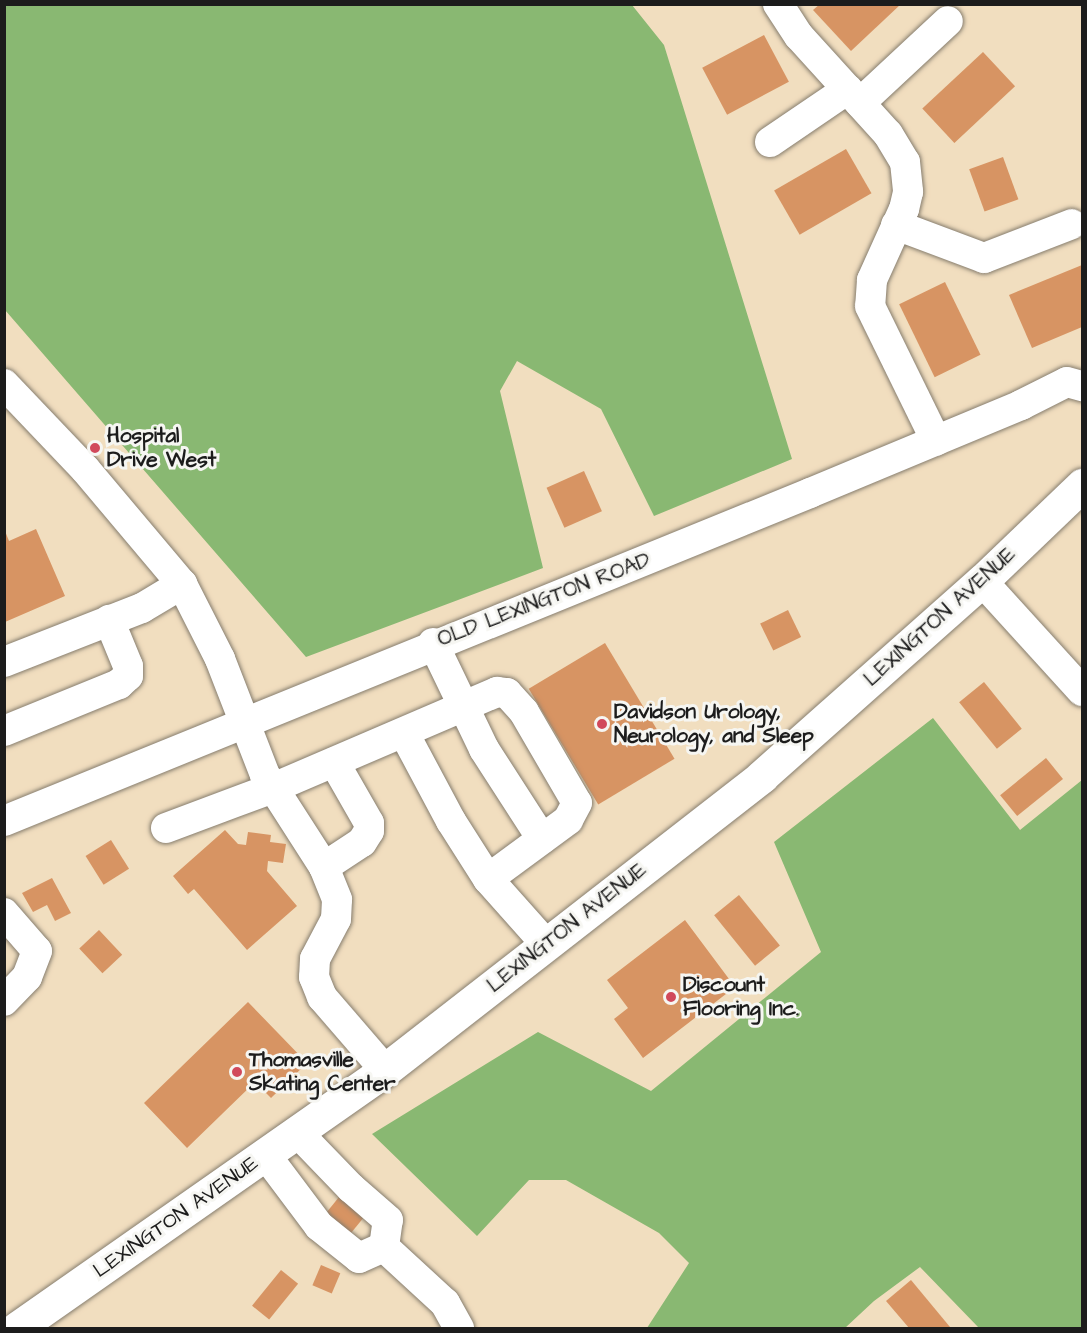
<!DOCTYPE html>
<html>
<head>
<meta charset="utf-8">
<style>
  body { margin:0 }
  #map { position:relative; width:1087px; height:1333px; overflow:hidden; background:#f1debf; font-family:"Architects Daughter",sans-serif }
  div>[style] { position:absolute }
  .forest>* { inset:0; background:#89b872 }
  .building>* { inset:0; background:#d79463; transform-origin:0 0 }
  .roads { filter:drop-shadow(0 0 2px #867d6e) drop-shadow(0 0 2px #867d6e) }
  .minor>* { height:30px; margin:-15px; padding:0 15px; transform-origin:15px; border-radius:15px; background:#fff }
  .major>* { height:33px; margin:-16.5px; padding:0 16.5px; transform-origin:16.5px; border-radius:16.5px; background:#fff }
  .dots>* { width:16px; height:16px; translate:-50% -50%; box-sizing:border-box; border:3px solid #f6f6f2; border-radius:50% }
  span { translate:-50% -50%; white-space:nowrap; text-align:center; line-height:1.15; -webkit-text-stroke:6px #f6f6f2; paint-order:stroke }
  .poi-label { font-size:21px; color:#1c1c1c; font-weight:700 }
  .left { translate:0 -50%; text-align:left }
  .street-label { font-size:21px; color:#1c1c1c }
  .frame { position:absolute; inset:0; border:6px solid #1c1c1c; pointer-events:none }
</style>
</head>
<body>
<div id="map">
  <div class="forest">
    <i style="clip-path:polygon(4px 5px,632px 5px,664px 45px,792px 459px,654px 516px,601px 409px,517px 361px,500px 391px,543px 568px,306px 657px,5px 310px)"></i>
    <i style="clip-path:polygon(933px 718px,1020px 830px,1082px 780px,1082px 1328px,979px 1328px,920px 1267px,874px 1301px,845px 1328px,647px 1328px,689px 1263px,659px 1233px,566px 1180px,529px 1180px,477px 1236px,372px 1134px,538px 1032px,651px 1091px,821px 952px,774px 842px)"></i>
  </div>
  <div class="building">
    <i style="clip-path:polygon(820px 4px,901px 4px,851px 51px,813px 10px)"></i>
    <i style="left:764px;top:35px;width:53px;height:70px;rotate:62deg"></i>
    <i style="left:983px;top:52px;width:47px;height:83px;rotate:47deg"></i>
    <i style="left:846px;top:149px;width:51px;height:83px;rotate:60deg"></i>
    <i style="left:1003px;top:157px;width:45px;height:36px;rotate:70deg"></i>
    <i style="clip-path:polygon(1082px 265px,1082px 327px,1032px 348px,1009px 295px)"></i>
    <i style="left:945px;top:282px;width:81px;height:51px;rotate:64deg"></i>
    <i style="left:584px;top:471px;width:44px;height:41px;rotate:66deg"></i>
    <i style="clip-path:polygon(36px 529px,65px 596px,5px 622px,5px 531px,9px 541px)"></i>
    <i style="left:788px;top:610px;width:30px;height:31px;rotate:64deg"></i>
    <i style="left:605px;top:643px;width:135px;height:89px;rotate:59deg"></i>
    <i style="left:984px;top:682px;width:60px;height:32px;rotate:51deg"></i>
    <i style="left:1046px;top:758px;width:27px;height:59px;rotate:51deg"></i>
    <i style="clip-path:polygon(225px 830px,238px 844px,246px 845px,248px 832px,271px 835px,270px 842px,286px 844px,283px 863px,268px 861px,267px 871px,297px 906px,247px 950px,194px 889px,188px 894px,173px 876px)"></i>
    <i style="left:111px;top:840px;width:34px;height:30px;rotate:58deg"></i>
    <i style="clip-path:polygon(52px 878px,71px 913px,55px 921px,47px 905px,33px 912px,22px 893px)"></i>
    <i style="left:739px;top:895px;width:65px;height:32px;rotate:51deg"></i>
    <i style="clip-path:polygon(685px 920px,735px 987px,643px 1058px,614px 1019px,628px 1008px,607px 980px)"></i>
    <i style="left:99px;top:930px;width:34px;height:27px;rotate:47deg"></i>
    <i style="clip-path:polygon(248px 1002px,307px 1063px,271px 1098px,255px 1082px,187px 1148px,144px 1103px)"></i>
    <i style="left:339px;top:1197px;width:32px;height:24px;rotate:39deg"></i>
    <i style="left:321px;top:1265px;width:21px;height:22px;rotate:23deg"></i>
    <i style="left:281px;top:1270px;width:22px;height:46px;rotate:39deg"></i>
    <i style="clip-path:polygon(911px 1280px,950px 1327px,949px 1328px,909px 1328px,886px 1301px)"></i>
  </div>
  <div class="roads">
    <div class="minor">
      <i style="left:778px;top:4px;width:38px;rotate:57deg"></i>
      <i style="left:799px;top:36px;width:132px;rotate:47.8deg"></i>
      <i style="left:888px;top:134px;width:33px;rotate:59deg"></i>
      <i style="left:905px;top:162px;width:30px;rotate:84deg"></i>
      <i style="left:908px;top:192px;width:17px;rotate:103deg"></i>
      <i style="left:904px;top:209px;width:78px;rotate:114.3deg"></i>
      <i style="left:872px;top:280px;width:26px;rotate:94deg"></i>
      <i style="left:870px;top:306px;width:150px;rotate:63.9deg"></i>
      <i style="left:860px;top:103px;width:120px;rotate:-43deg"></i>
      <i style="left:770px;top:142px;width:94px;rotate:-34.2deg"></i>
      <i style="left:896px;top:225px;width:94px;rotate:20.6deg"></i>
      <i style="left:984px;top:258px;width:94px;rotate:-21.1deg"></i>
      <i style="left:4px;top:384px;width:117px;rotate:46.4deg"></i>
      <i style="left:85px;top:469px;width:150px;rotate:49.9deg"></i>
      <i style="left:182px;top:584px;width:84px;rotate:63.1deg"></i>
      <i style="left:220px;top:659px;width:124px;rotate:68.8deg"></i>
      <i style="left:265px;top:775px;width:109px;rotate:57.3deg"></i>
      <i style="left:324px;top:867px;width:35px;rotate:68deg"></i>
      <i style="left:337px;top:900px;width:19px;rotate:93deg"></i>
      <i style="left:336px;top:919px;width:45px;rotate:117.7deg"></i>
      <i style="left:315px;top:959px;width:18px;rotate:93deg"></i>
      <i style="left:314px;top:977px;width:22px;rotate:68deg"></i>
      <i style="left:322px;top:997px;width:96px;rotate:49.2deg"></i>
      <i style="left:982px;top:581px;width:149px;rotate:47.7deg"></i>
      <i style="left:433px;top:643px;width:118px;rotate:64.3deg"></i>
      <i style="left:484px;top:749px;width:107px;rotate:57.2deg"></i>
      <i style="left:4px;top:662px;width:148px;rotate:-21.4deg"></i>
      <i style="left:142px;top:608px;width:47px;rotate:-31deg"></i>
      <i style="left:4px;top:731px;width:124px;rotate:-22.2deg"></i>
      <i style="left:119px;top:684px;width:12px;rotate:-42deg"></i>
      <i style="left:128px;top:676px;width:10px;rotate:-90deg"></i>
      <i style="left:128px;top:666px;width:50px;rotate:-112.4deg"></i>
      <i style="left:404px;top:733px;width:100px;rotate:61.9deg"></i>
      <i style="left:451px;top:821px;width:69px;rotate:57.5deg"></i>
      <i style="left:488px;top:879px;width:87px;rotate:48.3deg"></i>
      <i style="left:4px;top:821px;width:870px;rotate:-22.14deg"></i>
      <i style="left:810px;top:493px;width:229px;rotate:-22.6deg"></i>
      <i style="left:1021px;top:405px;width:51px;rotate:-26.6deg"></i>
      <i style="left:1067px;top:382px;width:16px;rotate:15deg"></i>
      <i style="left:166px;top:828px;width:114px;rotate:-20.5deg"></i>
      <i style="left:273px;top:788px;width:244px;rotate:-23.2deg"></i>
      <i style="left:497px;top:692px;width:10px;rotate:6deg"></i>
      <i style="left:507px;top:693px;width:25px;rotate:48deg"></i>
      <i style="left:524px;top:712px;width:105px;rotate:59.8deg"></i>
      <i style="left:577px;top:803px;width:19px;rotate:118deg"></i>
      <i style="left:568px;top:820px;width:99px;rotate:143.6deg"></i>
      <i style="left:324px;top:867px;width:45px;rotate:-33.3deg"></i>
      <i style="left:362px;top:842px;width:13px;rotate:-58deg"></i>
      <i style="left:369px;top:831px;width:8px;rotate:-90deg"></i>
      <i style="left:369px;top:823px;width:70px;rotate:-119.8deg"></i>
      <i style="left:4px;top:913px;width:50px;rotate:49deg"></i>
      <i style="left:37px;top:951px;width:28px;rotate:111deg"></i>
      <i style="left:27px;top:977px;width:33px;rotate:134deg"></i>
      <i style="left:265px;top:1154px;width:90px;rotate:53.1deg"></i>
      <i style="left:319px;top:1226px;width:51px;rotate:38.7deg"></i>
      <i style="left:359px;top:1258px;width:27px;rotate:-24deg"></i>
      <i style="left:384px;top:1247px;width:27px;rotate:-82deg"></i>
      <i style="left:388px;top:1220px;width:49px;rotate:-139.1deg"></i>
      <i style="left:351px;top:1188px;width:78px;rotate:-134deg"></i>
      <i style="left:384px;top:1247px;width:83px;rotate:42.6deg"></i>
      <i style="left:445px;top:1303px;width:29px;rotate:61deg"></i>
    </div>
    <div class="major">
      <i style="left:17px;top:1328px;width:449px;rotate:-35deg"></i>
      <i style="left:385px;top:1070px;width:478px;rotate:-37.9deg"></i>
      <i style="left:762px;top:776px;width:294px;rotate:-41.6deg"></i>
      <i style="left:982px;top:581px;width:139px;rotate:-43.8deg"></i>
    </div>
  </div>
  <div class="dots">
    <i style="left:95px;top:448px;background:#d1495b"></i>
    <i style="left:602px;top:724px;background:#d1495b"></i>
    <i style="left:671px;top:997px;background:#d1495b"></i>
    <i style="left:237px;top:1072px;background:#d1495b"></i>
  </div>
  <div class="poi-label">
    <span class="left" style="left:107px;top:448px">Hospital<br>Drive West</span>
    <span class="left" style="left:614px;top:724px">Davidson Urology,<br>Neurology, and Sleep</span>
    <span class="left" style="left:683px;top:997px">Discount<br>Flooring Inc.</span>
    <span class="left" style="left:249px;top:1072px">Thomasville<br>Skating Center</span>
  </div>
  <div class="street-label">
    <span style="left:544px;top:600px;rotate:-21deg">OLD LEXINGTON ROAD</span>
    <span style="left:940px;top:617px;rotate:-42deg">LEXINGTON AVENUE</span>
    <span style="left:567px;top:928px;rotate:-38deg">LEXINGTON AVENUE</span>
    <span style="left:176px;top:1217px;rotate:-35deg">LEXINGTON AVENUE</span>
  </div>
  <div class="frame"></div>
</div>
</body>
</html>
